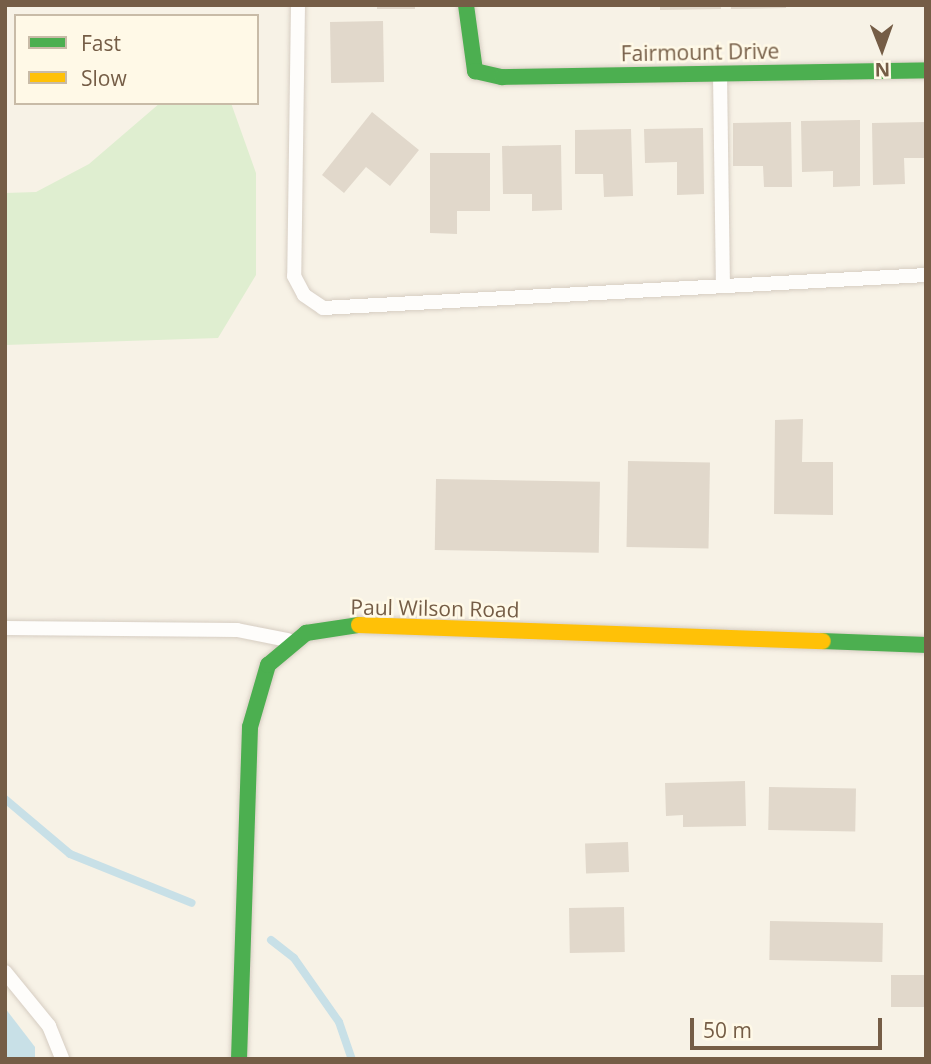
<!DOCTYPE html>
<html>
<head>
<meta charset="utf-8">
<style>
  body { margin:0 }
  #map { position:relative; width:931px; height:1064px; overflow:hidden; background:#f7f2e6; font-family:"Open Sans",sans-serif }
  div>[style] { position:absolute }
  .green>* { inset:0; background:#dfeed0 }
  .water>* { inset:0; background:#c8e0e7 }
  .stream>* { height:8px; margin:-4px; padding:0 4px; transform-origin:4px; border-radius:4px; background:#c8e0e7 }
  .building>* { inset:0; background:#e1d8cb; transform-origin:0 0 }
  .roads { filter:drop-shadow(0 0 2px #d6cdc2) drop-shadow(0 0 2px #d6cdc2) }
  .lane>* { height:14px; margin:-7px; padding:0 7px; transform-origin:7px; border-radius:7px; background:#fefdfb }
  .fast>* { height:16px; margin:-8px; padding:0 8px; transform-origin:8px; border-radius:8px; background:#4caf50 }
  .slow>* { height:16px; margin:-8px; padding:0 8px; transform-origin:8px; border-radius:8px; background:#ffc107 }
  span { translate:-50% -50%; white-space:nowrap; text-align:center; line-height:1.15; -webkit-text-stroke:5px #fff9e7; paint-order:stroke }
  .street-label { font-size:21px; color:#755d46 }
  .frame { position:absolute; inset:0; border:7px solid #755d46; pointer-events:none }
  .legend { position:absolute; left:14px; top:14px; width:245px; height:91px; box-sizing:border-box; background:#fff9e7; border:2px solid #c8bba7; margin:0; padding:9px 12px; list-style:none; font-size:21px; color:#755d46 }
  .legend li { display:flex; align-items:center; gap:14px; height:35px }
  .legend b { width:35px; border:2px solid #c8bba7 }
  .north { position:absolute; left:847px; top:14px; width:70px; height:70px; -webkit-text-stroke:5px #fff9e7; paint-order:stroke; rotate:179deg; font-size:19px; font-weight:700; line-height:28px; text-align:center; color:#755d46 }
  .north::after { content:''; display:block; margin:auto; width:24px; height:32px; background:#755d46; clip-path:polygon(50% 0,100% 100%,50% 72%,0 100%) }
  .scale { position:absolute; left:690px; top:1018px; width:192px; height:32px; box-sizing:border-box; border:4px solid #755d46; border-top:0; padding-left:9px; font-size:21px; line-height:24px; white-space:nowrap; color:#755d46; -webkit-text-stroke:5px #fff9e7; paint-order:stroke }
</style>
</head>
<body>
<div id="map">
  <div class="green">
    <i style="clip-path:polygon(160px 103px,231px 103px,256px 173px,256px 275px,218px 338px,5px 345px,5px 193px,36px 192px,89px 164px)"></i>
  </div>
  <div class="water">
    <i style="clip-path:polygon(5px 1008px,35px 1047px,35px 1059px,5px 1059px)"></i>
  </div>
  <div class="stream">
    <i style="left:5px;top:799px;width:85px;rotate:40.2deg"></i>
    <i style="left:70px;top:854px;width:131px;rotate:21.9deg"></i>
    <i style="left:271px;top:940px;width:29px;rotate:38deg"></i>
    <i style="left:294px;top:958px;width:78px;rotate:54.9deg"></i>
    <i style="left:339px;top:1022px;width:39px;rotate:71deg"></i>
  </div>
  <div class="building">
    <i style="left:377px;top:5px;width:38px;height:4px"></i>
    <i style="clip-path:polygon(660px 5px,721px 5px,721px 9px,660px 10px)"></i>
    <i style="clip-path:polygon(731px 5px,786px 5px,786px 8px,731px 9px)"></i>
    <i style="left:383px;top:21px;width:61px;height:53px;rotate:89deg"></i>
    <i style="clip-path:polygon(372px 112px,419px 150px,390px 186px,366px 167px,344px 193px,322px 175px)"></i>
    <i style="clip-path:polygon(860px 120px,860px 186px,833px 187px,833px 171px,802px 172px,801px 121px)"></i>
    <i style="clip-path:polygon(791px 122px,792px 187px,764px 187px,763px 166px,733px 166px,733px 123px)"></i>
    <i style="clip-path:polygon(926px 122px,926px 158px,904px 158px,905px 184px,873px 185px,872px 123px)"></i>
    <i style="clip-path:polygon(703px 128px,704px 194px,677px 195px,677px 162px,645px 163px,644px 129px)"></i>
    <i style="clip-path:polygon(631px 129px,633px 196px,604px 197px,603px 174px,575px 174px,575px 130px)"></i>
    <i style="clip-path:polygon(561px 145px,562px 210px,532px 211px,532px 194px,503px 194px,502px 146px)"></i>
    <i style="clip-path:polygon(430px 153px,490px 153px,490px 211px,457px 211px,457px 234px,430px 233px)"></i>
    <i style="clip-path:polygon(803px 419px,802px 462px,833px 462px,833px 515px,774px 514px,775px 420px)"></i>
    <i style="left:628px;top:461px;width:82px;height:86px;rotate:1deg"></i>
    <i style="left:436px;top:479px;width:164px;height:71px;rotate:1deg"></i>
    <i style="clip-path:polygon(745px 781px,746px 826px,683px 827px,683px 815px,666px 816px,665px 783px)"></i>
    <i style="left:769px;top:787px;width:87px;height:43px;rotate:1deg"></i>
    <i style="left:628px;top:842px;width:30px;height:43px;rotate:88deg"></i>
    <i style="left:624px;top:907px;width:45px;height:55px;rotate:89deg"></i>
    <i style="left:770px;top:921px;width:113px;height:39px;rotate:1deg"></i>
    <i style="left:926px;top:975px;width:32px;height:35px;rotate:90deg"></i>
  </div>
  <div class="roads">
    <div class="lane">
      <i style="left:298px;top:5px;width:271px;rotate:90.8deg"></i>
      <i style="left:294px;top:276px;width:21px;rotate:62deg"></i>
      <i style="left:304px;top:295px;width:23px;rotate:34deg"></i>
      <i style="left:323px;top:308px;width:604px;rotate:-3.13deg"></i>
      <i style="left:720px;top:74px;width:212px;rotate:89.2deg"></i>
      <i style="left:5px;top:628px;width:232px;rotate:0.5deg"></i>
      <i style="left:237px;top:630px;width:52px;rotate:11.1deg"></i>
      <i style="left:5px;top:972px;width:70px;rotate:50.8deg"></i>
      <i style="left:49px;top:1026px;width:35px;rotate:68deg"></i>
    </div>
    <div class="fast">
      <i style="left:466px;top:5px;width:67px;rotate:82.2deg"></i>
      <i style="left:475px;top:71px;width:28px;rotate:13deg"></i>
      <i style="left:502px;top:77px;width:424px;rotate:-0.9deg"></i>
      <i style="left:823px;top:641px;width:103px;rotate:2.2deg"></i>
      <i style="left:239px;top:1059px;width:332px;rotate:-88.1deg"></i>
      <i style="left:250px;top:727px;width:65px;rotate:-73.8deg"></i>
      <i style="left:268px;top:665px;width:50px;rotate:-40.1deg"></i>
      <i style="left:306px;top:633px;width:54px;rotate:-8.6deg"></i>
    </div>
    <div class="slow">
      <i style="left:359px;top:625px;width:464px;rotate:2deg"></i>
    </div>
  </div>
  <div class="street-label">
    <span style="left:700px;top:52px;rotate:-1deg">Fairmount Drive</span>
    <span style="left:435px;top:608px;rotate:1deg">Paul Wilson Road</span>
  </div>
  <div class="frame"></div>
  <ul class="legend">
  <li><b style="height:9px;background:#4caf50"></b>Fast</li>
  <li><b style="height:9px;background:#ffc107"></b>Slow</li>
  </ul>
  <div class="north">N</div>
  <div class="scale">50 m</div>
</div>
</body>
</html>
